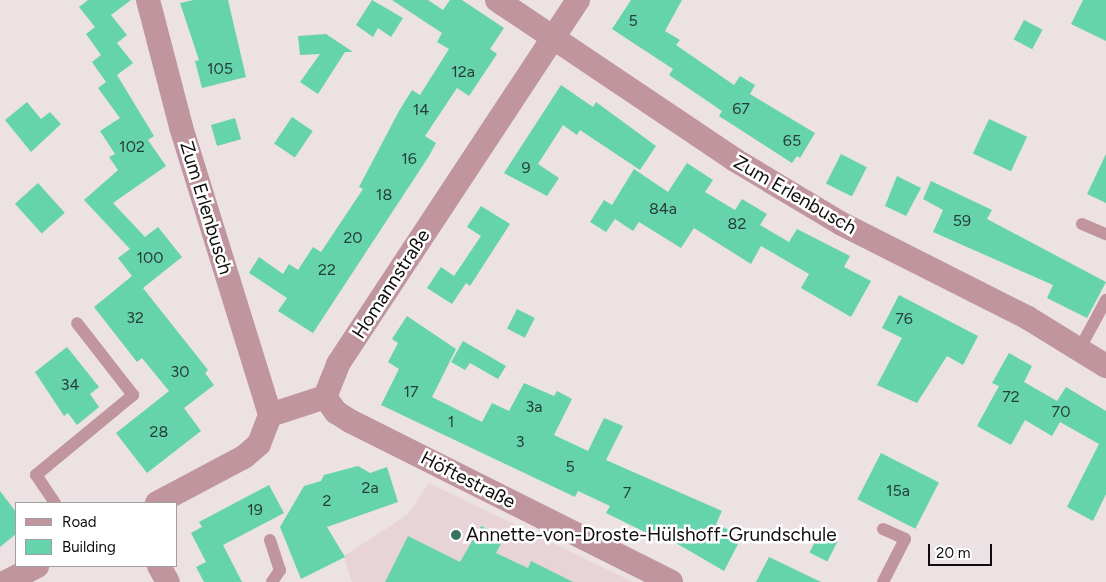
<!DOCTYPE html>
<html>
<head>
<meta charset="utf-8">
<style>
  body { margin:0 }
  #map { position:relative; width:1106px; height:582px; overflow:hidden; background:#ece1e3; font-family:Figtree,sans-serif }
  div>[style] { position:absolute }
  .built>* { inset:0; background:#e8d4d8 }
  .building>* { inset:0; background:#65d4ac; transform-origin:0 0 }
  .lane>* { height:12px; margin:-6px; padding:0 6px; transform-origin:6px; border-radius:6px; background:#c0959e }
  .street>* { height:24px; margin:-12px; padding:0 12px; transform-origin:12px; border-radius:12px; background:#c0959e }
  .dots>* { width:14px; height:14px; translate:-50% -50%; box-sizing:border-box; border:2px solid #fff; border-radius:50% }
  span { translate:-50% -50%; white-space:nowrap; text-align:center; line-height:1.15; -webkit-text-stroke:5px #fff; paint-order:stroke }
  .number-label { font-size:16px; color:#263f36 }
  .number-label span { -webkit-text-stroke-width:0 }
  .street-label { font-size:19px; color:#110d0e }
  .poi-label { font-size:19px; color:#110d0e }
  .left { translate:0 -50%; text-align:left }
  .legend { position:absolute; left:15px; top:502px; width:162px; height:65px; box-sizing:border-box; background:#fff; border:1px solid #a09e9f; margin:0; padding:6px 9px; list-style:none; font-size:15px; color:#110d0e }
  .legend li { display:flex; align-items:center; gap:10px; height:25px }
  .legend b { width:25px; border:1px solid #a09e9f }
  .scale { position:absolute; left:928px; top:544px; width:64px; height:22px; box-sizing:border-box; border:2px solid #110d0e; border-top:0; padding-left:6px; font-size:15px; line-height:18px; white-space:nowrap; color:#110d0e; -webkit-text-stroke:4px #fff; paint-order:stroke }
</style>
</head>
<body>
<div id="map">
  <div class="built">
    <i style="clip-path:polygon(429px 483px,633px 582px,352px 582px,344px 556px,407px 515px)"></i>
  </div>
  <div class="building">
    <i style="clip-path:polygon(88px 0,131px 0,111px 15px,127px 35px,117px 43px,133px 63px,117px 75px,154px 136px,148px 140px,166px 166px,113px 203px,145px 237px,158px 227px,182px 257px,143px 288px,208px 370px,205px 373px,214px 385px,184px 408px,201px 431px,147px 473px,116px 433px,169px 391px,142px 358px,137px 362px,94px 307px,132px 276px,118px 258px,130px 249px,84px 200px,118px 170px,109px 157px,115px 154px,100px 131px,120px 118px,98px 88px,106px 82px,92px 62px,101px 55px,86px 34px,95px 27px,79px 7px)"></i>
    <i style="clip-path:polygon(194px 0,228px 0,246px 77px,202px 88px,195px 61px,199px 60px,180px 3px)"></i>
    <i style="clip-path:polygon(372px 0,403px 18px,391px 37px,378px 28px,373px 37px,356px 25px)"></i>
    <i style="clip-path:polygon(392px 0,428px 0,443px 10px,450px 0,462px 0,504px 28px,490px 49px,497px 54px,469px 96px,457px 88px,425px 136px,436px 143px,429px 156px,313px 333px,278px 311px,287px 298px,249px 273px,259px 257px,283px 274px,289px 264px,298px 270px,313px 247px,321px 252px,363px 189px,359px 187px,399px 111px,412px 90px,420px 95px,449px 49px,437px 42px,442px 33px)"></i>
    <i style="clip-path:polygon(631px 0,682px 0,665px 31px,680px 40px,676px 45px,734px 85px,740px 76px,755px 85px,750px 94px,815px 133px,800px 158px,797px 156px,792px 163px,719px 116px,722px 111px,669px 75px,673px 69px,612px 29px)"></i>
    <i style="clip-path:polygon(1083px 0,1106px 0,1106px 41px,1071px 24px)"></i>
    <i style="left:1024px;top:20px;width:21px;height:22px;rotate:28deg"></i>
    <i style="clip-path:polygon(326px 34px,353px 52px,345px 52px,318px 94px,300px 82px,320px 54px,300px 55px,298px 36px)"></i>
    <i style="clip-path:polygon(561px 85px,593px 107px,596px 102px,656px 146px,640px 170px,580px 130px,577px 135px,563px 125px,538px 164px,559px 178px,547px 196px,504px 173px)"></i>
    <i style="clip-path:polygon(27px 102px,41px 119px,50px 112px,61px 124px,31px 152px,5px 120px)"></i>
    <i style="left:292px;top:117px;width:25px;height:32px;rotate:34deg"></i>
    <i style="left:235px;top:118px;width:22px;height:25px;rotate:74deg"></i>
    <i style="left:989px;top:119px;width:42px;height:38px;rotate:25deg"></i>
    <i style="left:841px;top:154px;width:29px;height:33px;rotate:27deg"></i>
    <i style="clip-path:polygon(1106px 154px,1106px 203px,1087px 194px)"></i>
    <i style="clip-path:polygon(687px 163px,713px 180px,705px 192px,735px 210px,742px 199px,767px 214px,760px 225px,789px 242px,797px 229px,850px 256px,844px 267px,871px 281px,851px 317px,801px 288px,809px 274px,761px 246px,751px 264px,694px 228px,681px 248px,639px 222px,633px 231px,615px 219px,606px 232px,590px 222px,604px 200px,612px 205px,634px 169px,668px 192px)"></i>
    <i style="clip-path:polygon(897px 176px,921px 188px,906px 216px,885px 206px)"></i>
    <i style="clip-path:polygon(931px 181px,992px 210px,987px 219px,1106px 282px,1087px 318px,1047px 298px,1053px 285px,933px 232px,943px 210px,923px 199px)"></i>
    <i style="left:38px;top:183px;width:40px;height:31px;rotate:48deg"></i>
    <i style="clip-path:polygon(481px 206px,510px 224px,470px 286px,466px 283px,452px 304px,427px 288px,441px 267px,454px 276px,481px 236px,467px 227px)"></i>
    <i style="clip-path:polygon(899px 295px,978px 336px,963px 365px,947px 356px,917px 403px,877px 385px,902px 338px,882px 328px)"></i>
    <i style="left:517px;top:309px;width:20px;height:22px;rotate:27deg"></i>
    <i style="clip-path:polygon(407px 316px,456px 349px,432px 397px,482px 422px,492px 403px,509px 411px,524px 383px,554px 396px,557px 391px,572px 399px,554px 435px,588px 451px,604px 418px,623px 426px,606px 460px,722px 511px,716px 524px,733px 532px,729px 540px,738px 544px,724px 571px,657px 532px,655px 537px,606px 513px,610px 506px,578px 491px,575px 497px,381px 405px,399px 369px,388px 362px,398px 343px,392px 339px)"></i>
    <i style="clip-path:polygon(463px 341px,506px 366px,498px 379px,470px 363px,465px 370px,451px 362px)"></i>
    <i style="clip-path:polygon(67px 347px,99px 387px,90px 394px,99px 407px,77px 425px,68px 413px,64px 416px,35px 372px)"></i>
    <i style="clip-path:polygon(1009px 353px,1032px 366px,1024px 382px,1057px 401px,1066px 387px,1106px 411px,1106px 494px,1093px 521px,1067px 507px,1099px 444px,1060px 422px,1052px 436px,1025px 420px,1011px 445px,977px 426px,999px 386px,992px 383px)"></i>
    <i style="left:881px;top:453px;width:65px;height:52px;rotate:27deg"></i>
    <i style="clip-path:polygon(358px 466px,370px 473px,387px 467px,398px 502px,327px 527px,345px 557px,301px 579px,280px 527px,304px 486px,321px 481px,324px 475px)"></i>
    <i style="clip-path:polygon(269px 485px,284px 513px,223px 545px,242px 582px,204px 582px,196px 567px,206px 562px,191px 533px,202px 527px,199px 522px)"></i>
    <i style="clip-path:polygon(0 491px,16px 512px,16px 534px,0 547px)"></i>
    <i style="clip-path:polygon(481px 526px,504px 538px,496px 553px,528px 568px,531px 561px,573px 582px,385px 582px,408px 536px,460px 562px)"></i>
    <i style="left:820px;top:532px;width:20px;height:23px;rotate:27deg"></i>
    <i style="clip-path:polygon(769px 557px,821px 582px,756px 582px)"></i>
  </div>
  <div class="lane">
    <i style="left:1082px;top:224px;width:26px;rotate:23deg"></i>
    <i style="left:1079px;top:350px;width:57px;rotate:-61.6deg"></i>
    <i style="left:55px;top:503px;width:34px;rotate:-124deg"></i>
    <i style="left:36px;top:475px;width:126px;rotate:-39.5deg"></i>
    <i style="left:133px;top:395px;width:91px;rotate:-127.9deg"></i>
    <i style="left:883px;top:529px;width:24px;rotate:24deg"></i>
    <i style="left:905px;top:539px;width:48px;rotate:117.1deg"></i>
    <i style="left:270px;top:540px;width:32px;rotate:72deg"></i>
    <i style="left:280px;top:570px;width:14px;rotate:124deg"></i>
  </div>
  <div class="street">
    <i style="left:148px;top:0;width:131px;rotate:75.4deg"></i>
    <i style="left:181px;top:127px;width:301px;rotate:72.8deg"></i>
    <i style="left:497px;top:0;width:287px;rotate:33.9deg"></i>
    <i style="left:735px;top:160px;width:125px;rotate:30.9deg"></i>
    <i style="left:842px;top:224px;width:208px;rotate:26.8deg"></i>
    <i style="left:1028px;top:318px;width:92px;rotate:31.6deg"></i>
    <i style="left:325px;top:397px;width:19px;rotate:54deg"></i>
    <i style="left:336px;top:412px;width:17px;rotate:33deg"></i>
    <i style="left:350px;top:421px;width:359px;rotate:26.6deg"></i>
    <i style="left:157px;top:503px;width:98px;rotate:-27.9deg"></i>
    <i style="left:244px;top:457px;width:20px;rotate:-41deg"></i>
    <i style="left:259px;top:444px;width:31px;rotate:-69deg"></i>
    <i style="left:270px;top:415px;width:58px;rotate:-18.1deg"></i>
    <i style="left:325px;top:397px;width:35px;rotate:-68deg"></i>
    <i style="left:338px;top:364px;width:436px;rotate:-56.6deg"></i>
    <i style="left:159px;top:566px;width:18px;rotate:61deg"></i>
    <i style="left:6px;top:582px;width:35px;rotate:-27deg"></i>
  </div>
  <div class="dots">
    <i style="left:456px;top:535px;background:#38735d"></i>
  </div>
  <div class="number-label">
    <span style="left:633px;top:21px">5</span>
    <span style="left:220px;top:69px">105</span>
    <span style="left:463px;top:72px">12a</span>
    <span style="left:741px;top:109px">67</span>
    <span style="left:421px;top:110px">14</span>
    <span style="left:792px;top:141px">65</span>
    <span style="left:132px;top:147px">102</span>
    <span style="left:409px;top:159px">16</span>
    <span style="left:526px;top:168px">9</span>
    <span style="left:384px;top:195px">18</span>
    <span style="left:663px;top:209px">84a</span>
    <span style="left:962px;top:221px">59</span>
    <span style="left:737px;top:224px">82</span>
    <span style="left:353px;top:238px">20</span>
    <span style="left:150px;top:258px">100</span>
    <span style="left:327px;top:270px">22</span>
    <span style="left:135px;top:318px">32</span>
    <span style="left:904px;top:319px">76</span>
    <span style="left:180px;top:372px">30</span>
    <span style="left:70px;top:385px">34</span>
    <span style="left:411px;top:392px">17</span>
    <span style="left:1011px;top:397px">72</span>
    <span style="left:534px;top:407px">3a</span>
    <span style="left:1061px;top:412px">70</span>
    <span style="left:451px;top:422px">1</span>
    <span style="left:159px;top:432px">28</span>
    <span style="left:520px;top:442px">3</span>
    <span style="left:570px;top:467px">5</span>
    <span style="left:370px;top:488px">2a</span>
    <span style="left:898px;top:491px">15a</span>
    <span style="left:627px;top:493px">7</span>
    <span style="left:327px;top:501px">2</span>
    <span style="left:255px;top:510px">19</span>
  </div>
  <div class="street-label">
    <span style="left:795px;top:195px;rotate:30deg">Zum Erlenbusch</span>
    <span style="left:206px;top:208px;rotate:73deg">Zum Erlenbusch</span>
    <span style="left:391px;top:284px;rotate:-57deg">Homannstraße</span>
    <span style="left:468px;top:480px;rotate:27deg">Höftestraße</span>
  </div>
  <div class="poi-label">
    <span class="left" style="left:466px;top:535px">Annette-von-Droste-Hülshoff-Grundschule</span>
  </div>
  <ul class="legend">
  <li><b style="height:6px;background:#c0959e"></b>Road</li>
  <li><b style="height:14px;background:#65d4ac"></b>Building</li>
  </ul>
  <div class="scale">20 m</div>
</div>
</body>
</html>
